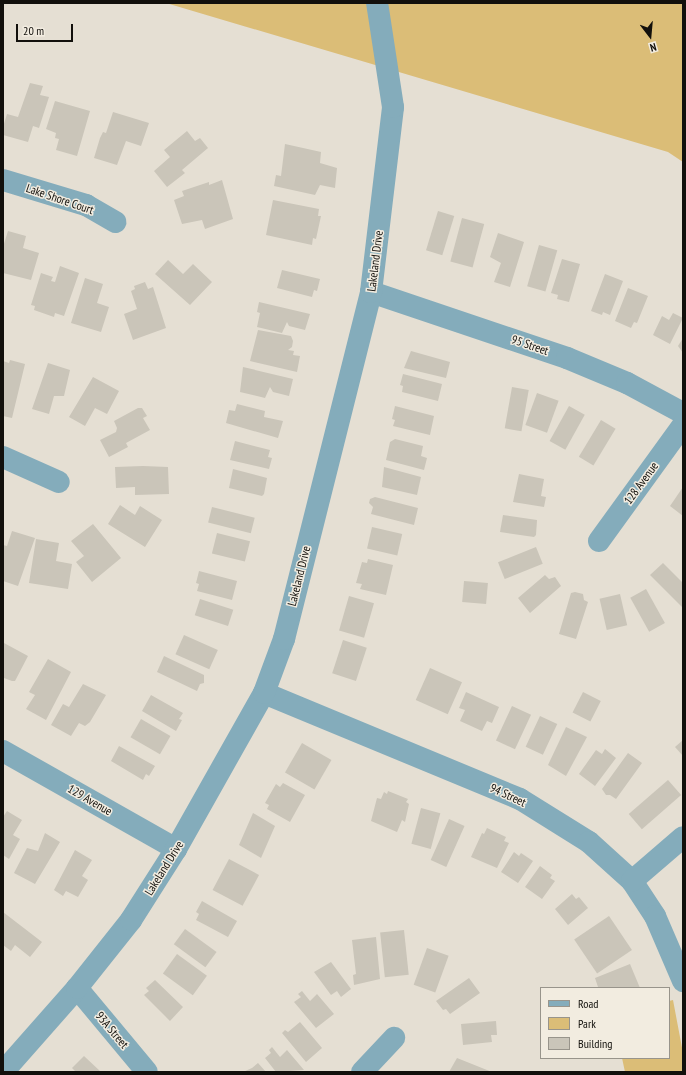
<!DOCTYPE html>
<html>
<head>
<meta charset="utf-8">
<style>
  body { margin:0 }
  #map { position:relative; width:686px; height:1075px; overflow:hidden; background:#e5dfd3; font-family:"PT Sans Narrow",sans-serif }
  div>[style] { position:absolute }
  .green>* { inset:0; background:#dbbd77 }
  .building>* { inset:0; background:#cac5b9; transform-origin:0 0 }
  .minor>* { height:22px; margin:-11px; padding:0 11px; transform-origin:11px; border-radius:11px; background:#84acbb }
  .tertiary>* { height:22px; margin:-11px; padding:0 11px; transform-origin:11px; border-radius:11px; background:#84acbb }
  span { translate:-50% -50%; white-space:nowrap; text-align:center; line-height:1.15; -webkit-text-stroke:3px #f2ece0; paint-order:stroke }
  .street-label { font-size:12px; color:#12100c }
  .frame { position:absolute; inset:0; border:4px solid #12100c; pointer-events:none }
  .legend { position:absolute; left:540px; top:987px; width:130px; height:72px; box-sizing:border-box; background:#f2ece0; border:1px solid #98948b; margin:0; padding:5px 7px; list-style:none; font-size:12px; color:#12100c }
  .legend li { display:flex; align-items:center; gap:8px; height:20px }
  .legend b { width:20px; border:1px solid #98948b }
  .north { position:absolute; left:630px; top:16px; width:40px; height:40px; -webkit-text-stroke:3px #f2ece0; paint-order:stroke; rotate:164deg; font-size:11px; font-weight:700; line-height:16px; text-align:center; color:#12100c }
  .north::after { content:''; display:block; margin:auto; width:14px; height:18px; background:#12100c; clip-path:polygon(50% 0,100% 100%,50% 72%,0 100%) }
  .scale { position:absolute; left:16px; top:24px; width:57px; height:18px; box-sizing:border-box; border:2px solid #12100c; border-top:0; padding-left:5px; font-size:12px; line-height:14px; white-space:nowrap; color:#12100c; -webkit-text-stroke:3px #f2ece0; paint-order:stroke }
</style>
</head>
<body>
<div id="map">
  <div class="green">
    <i style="clip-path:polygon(166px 3px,683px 3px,683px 162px,668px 152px)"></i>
    <i style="clip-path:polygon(673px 1000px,683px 1053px,683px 1072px,625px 1072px,622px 1058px,669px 1058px,669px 1001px)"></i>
  </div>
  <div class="building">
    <i style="clip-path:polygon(30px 83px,43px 86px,40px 95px,49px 97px,39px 128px,33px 126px,28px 142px,3px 135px,3px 127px,7px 114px,18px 117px)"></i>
    <i style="clip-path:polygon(55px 101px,90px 111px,77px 156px,56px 150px,59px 139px,55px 138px,56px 133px,46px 129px)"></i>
    <i style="clip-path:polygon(113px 112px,149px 123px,141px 146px,126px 141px,117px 165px,94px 158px,100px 138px,103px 132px,106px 133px)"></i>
    <i style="clip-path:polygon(187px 131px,195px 141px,200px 138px,208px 148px,182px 170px,185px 173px,167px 187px,154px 171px,170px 157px,164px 150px)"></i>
    <i style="clip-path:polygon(285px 144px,321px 152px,320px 163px,337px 168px,335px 188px,320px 185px,315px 195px,274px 186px,276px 175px,281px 176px)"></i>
    <i style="clip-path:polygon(222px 180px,233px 219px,205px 229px,202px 220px,182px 224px,174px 200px,184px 196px,182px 191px,209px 182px,209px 185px)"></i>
    <i style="clip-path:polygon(273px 200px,319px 209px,318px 216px,321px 216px,316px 239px,313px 238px,312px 245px,266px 235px)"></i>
    <i style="left:438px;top:211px;width:17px;height:41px;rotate:17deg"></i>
    <i style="left:462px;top:218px;width:23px;height:45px;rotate:15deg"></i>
    <i style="clip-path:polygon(8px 231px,26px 236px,23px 248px,39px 253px,31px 280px,3px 273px,3px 247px)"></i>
    <i style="clip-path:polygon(498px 233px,524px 242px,510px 287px,494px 282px,501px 263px,490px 257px)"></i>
    <i style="left:539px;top:245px;width:19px;height:43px;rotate:16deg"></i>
    <i style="clip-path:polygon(562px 259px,580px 264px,569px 302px,557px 299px,558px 295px,551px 293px)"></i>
    <i style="clip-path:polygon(168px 260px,183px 274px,193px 264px,212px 282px,190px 305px,155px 274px)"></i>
    <i style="clip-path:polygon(60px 266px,79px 273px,64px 316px,55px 313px,54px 317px,34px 310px,35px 306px,31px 305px,41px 273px,53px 277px,51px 281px,55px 282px)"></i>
    <i style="clip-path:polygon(282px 270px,320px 279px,317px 291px,314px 290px,312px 297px,277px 288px)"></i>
    <i style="clip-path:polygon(605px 274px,623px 281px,610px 315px,603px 312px,602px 315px,591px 311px)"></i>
    <i style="clip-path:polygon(85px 278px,103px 284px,97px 303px,109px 307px,101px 332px,71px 323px)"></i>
    <i style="clip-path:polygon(145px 282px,148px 289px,153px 287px,166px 328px,133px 340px,124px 314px,137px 309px,131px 291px,135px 289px,134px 286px)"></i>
    <i style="clip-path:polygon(628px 288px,648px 296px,637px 323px,634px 322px,631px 328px,615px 321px)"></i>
    <i style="clip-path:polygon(259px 302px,310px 314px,305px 330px,289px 326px,287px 322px,282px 333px,257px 327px,260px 313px,257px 312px)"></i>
    <i style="clip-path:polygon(673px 313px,683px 318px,670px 344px,653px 335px,662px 316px,669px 320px)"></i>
    <i style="clip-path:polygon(258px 330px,291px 336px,293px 341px,292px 347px,288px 350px,294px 351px,293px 355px,300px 356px,297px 372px,250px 361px)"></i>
    <i style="clip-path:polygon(683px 338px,683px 353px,678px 346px)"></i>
    <i style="clip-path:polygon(411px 351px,450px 362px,446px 378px,404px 368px)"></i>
    <i style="clip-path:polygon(10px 360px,25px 364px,12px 418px,3px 416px,3px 361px,9px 363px)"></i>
    <i style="clip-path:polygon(48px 363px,70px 370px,64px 396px,54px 396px,49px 414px,32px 409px)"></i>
    <i style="clip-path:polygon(243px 367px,293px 379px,289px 396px,273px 392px,270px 387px,265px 398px,240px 392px)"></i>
    <i style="clip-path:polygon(403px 374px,442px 384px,438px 401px,402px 392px,403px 386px,400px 385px)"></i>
    <i style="clip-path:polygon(93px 377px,119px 391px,107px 414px,95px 408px,85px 426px,69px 417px)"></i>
    <i style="left:512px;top:387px;width:17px;height:42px;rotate:10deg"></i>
    <i style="left:537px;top:393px;width:23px;height:34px;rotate:20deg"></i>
    <i style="clip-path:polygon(237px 404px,265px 411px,264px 417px,283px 421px,278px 438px,226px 423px,229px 410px,235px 411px)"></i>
    <i style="clip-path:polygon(395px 406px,434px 416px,430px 435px,393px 426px,395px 420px,392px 419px)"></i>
    <i style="left:569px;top:406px;width:18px;height:40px;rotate:29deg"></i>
    <i style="clip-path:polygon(138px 408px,142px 408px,147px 416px,143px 418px,150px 430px,126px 443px,128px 447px,109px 457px,100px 440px,116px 432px,117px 428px,114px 421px)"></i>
    <i style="left:601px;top:420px;width:17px;height:43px;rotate:31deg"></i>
    <i style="clip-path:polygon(395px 439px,423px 446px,421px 456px,427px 458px,424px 470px,386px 460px,390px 442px)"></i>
    <i style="clip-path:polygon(235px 441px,270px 450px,268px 457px,272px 458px,269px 469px,230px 460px)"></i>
    <i style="clip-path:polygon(143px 466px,168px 467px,169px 494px,135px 495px,135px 487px,116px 488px,115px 467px)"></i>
    <i style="clip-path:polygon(384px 467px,421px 477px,417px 495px,382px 487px)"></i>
    <i style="clip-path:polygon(233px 469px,267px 478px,264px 494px,262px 496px,229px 488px)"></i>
    <i style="clip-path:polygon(519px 474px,544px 479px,541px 496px,546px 497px,544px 507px,513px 502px)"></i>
    <i style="clip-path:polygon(683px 487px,683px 516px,670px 506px)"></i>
    <i style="clip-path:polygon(375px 497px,418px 508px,414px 525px,371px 514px,373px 507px,369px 503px,370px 499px)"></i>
    <i style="clip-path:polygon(120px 505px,135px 515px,140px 506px,162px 520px,145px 547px,108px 524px)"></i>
    <i style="left:212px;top:507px;width:44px;height:16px;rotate:14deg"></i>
    <i style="clip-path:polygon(503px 515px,537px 520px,536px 535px,534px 537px,500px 532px)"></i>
    <i style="clip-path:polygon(93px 524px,121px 558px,92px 582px,76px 562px,84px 556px,71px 541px)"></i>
    <i style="left:372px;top:527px;width:31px;height:22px;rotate:13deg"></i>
    <i style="clip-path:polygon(12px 531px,35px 538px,18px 586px,3px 581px,3px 545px,7px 546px)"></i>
    <i style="left:217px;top:533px;width:34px;height:21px;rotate:14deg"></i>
    <i style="clip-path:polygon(36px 539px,59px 543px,56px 561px,72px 564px,68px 589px,29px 583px)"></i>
    <i style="left:536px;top:547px;width:18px;height:41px;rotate:68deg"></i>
    <i style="clip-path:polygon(368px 559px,393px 565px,386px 595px,360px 589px,362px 584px,356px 583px,362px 562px,367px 563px)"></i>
    <i style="clip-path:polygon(663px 563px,683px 583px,682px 607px,650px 575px)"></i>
    <i style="clip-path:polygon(199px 571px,237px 581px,232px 600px,197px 591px,199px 584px,196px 583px)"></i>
    <i style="clip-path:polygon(545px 575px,549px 579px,555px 577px,561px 586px,530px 613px,518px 598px)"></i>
    <i style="left:464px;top:581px;width:24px;height:21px;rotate:5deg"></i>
    <i style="left:646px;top:589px;width:39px;height:18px;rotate:61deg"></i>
    <i style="clip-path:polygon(575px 592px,583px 594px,584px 600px,588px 602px,576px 639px,559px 634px,571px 593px)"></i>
    <i style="left:620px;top:594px;width:32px;height:21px;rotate:77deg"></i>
    <i style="left:349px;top:596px;width:26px;height:36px;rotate:16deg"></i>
    <i style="left:200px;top:599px;width:35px;height:17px;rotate:18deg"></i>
    <i style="left:184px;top:635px;width:37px;height:21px;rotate:24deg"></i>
    <i style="left:343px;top:640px;width:25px;height:35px;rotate:18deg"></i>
    <i style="clip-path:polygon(4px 643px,28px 656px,15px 681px,12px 681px,4px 678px,3px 681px)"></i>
    <i style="clip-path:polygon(164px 656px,204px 675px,204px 683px,200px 684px,197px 691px,157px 672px)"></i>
    <i style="clip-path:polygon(48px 659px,71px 672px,46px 720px,26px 709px,35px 695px,29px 692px)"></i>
    <i style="left:430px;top:668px;width:35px;height:35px;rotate:24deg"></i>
    <i style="clip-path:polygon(83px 684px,106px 695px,90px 722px,85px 726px,79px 723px,71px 736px,51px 725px,63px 704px,69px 707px)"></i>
    <i style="clip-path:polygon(466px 692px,499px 707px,492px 723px,487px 721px,482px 731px,460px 721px,465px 710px,459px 708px)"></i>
    <i style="left:583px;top:692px;width:20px;height:23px;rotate:27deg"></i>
    <i style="clip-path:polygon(151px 695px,183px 713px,179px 719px,182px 720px,176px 731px,142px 711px)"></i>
    <i style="left:512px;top:706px;width:21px;height:38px;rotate:25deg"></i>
    <i style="left:540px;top:716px;width:19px;height:34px;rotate:25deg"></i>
    <i style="left:141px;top:719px;width:34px;height:21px;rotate:30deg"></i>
    <i style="clip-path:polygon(566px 727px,587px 737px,566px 776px,548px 765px)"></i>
    <i style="clip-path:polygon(683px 740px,683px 756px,675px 747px)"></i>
    <i style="left:302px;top:743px;width:34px;height:34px;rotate:30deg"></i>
    <i style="clip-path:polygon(119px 746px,155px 766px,149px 776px,146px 774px,143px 780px,111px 761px)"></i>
    <i style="clip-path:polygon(605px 749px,616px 758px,595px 786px,579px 774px,596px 750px,602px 754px)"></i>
    <i style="clip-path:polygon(628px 753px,642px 763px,616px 799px,610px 795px,606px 795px,602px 789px)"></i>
    <i style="left:668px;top:780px;width:20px;height:52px;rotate:49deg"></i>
    <i style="clip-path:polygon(283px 783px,305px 795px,290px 822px,267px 809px,269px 805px,265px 803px,276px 784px,280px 787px)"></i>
    <i style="clip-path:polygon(388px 791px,408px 799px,406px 802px,409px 804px,405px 822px,402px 820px,397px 832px,371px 821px,377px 798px,381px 799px,384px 792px,387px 794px)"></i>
    <i style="left:421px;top:808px;width:20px;height:37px;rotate:15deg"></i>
    <i style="clip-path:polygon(7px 811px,22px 820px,13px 835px,20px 839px,9px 859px,3px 855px,3px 817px)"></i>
    <i style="clip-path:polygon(253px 813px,275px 826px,261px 858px,239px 845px)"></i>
    <i style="left:449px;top:819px;width:17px;height:45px;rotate:24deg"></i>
    <i style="clip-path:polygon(487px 828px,506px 837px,504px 841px,509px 843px,497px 868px,471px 857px,482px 833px,484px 834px)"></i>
    <i style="clip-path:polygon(45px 833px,60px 842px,35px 884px,14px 873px,27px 848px,38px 851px)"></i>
    <i style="clip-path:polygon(75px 850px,92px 860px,82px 876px,88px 880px,78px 897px,66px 891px,63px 896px,54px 890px)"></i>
    <i style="clip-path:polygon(514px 852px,519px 856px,521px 853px,533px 861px,518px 883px,501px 872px)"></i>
    <i style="left:229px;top:859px;width:34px;height:35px;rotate:28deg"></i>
    <i style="clip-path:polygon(540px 866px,552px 875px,550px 878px,555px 881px,542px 899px,525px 887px)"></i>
    <i style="clip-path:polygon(572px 894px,576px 899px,579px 897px,588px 908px,568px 925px,555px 909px)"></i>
    <i style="clip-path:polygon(202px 901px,237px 921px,228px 937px,196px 920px,199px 914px,196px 912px)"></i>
    <i style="clip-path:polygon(3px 912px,42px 942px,30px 957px,15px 945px,11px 951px,3px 945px)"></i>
    <i style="left:609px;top:916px;width:41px;height:42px;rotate:56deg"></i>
    <i style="left:185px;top:929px;width:39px;height:19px;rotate:36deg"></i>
    <i style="left:404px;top:930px;width:45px;height:24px;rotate:84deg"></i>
    <i style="clip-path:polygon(376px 937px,380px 979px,354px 985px,353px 975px,356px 974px,352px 940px)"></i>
    <i style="left:427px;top:948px;width:23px;height:39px;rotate:20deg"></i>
    <i style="left:177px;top:954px;width:37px;height:24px;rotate:36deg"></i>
    <i style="clip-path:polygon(331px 962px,351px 989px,341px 997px,337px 991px,331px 995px,314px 972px)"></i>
    <i style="clip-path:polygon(630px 964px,640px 988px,598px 987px,595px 978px)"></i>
    <i style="clip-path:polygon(469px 978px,480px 993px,450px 1014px,446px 1009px,443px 1010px,436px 1001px)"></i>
    <i style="clip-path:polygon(155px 980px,183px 1007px,170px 1021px,144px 995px,149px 991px,146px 988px)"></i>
    <i style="clip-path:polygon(302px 991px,310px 1001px,317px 994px,334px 1014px,316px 1028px,294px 1002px,301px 997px,298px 994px)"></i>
    <i style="clip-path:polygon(496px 1021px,497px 1035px,491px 1035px,492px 1042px,463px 1045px,461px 1024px)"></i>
    <i style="clip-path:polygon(300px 1022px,322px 1048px,306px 1062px,282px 1033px,285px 1030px,288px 1032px)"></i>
    <i style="clip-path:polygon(272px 1047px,280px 1057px,287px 1050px,304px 1070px,276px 1072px,265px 1058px,271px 1053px,269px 1050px)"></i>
    <i style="clip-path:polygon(84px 1056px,101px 1072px,76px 1072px,72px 1068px)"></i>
    <i style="clip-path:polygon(457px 1058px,492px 1072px,449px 1072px)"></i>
    <i style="clip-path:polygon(258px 1063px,266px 1072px,243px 1072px,252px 1068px)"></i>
  </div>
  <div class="minor">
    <i style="left:3px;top:180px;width:87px;rotate:16.8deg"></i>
    <i style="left:86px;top:205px;width:34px;rotate:30deg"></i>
    <i style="left:371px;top:292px;width:207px;rotate:18.6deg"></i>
    <i style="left:567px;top:358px;width:65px;rotate:22.6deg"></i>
    <i style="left:627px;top:383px;width:64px;rotate:28.2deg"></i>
    <i style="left:3px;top:457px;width:61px;rotate:24.1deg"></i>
    <i style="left:599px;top:541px;width:143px;rotate:-54.1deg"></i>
    <i style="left:264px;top:693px;width:277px;rotate:22.5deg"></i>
    <i style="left:520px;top:799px;width:81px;rotate:31.9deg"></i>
    <i style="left:589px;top:842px;width:58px;rotate:42.2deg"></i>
    <i style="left:632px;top:881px;width:42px;rotate:56.7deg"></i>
    <i style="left:655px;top:916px;width:71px;rotate:66.7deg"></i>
    <i style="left:3px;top:751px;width:199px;rotate:29.5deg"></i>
    <i style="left:632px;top:881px;width:67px;rotate:-40.8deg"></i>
    <i style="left:77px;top:988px;width:109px;rotate:50.2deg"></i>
    <i style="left:362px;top:1072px;width:47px;rotate:-46.7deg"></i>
  </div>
  <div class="tertiary">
    <i style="left:3px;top:1072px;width:112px;rotate:-48.6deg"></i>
    <i style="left:77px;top:988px;width:87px;rotate:-51.5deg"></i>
    <i style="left:131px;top:920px;width:84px;rotate:-57.6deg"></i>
    <i style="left:176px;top:849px;width:179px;rotate:-60.6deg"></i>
    <i style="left:264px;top:693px;width:58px;rotate:-69.7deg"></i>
    <i style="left:284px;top:639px;width:358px;rotate:-75.9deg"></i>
    <i style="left:371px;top:292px;width:186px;rotate:-83.2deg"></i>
    <i style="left:393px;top:107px;width:105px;rotate:-98.7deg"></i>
  </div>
  <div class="street-label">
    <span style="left:60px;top:199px;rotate:19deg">Lake Shore Court</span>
    <span style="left:375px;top:261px;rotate:-83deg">Lakeland Drive</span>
    <span style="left:530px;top:345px;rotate:19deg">95 Street</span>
    <span style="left:641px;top:483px;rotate:-54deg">128 Avenue</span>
    <span style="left:299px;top:576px;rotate:-76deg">Lakeland Drive</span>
    <span style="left:508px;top:795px;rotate:25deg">94 Street</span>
    <span style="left:90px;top:800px;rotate:30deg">129 Avenue</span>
    <span style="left:164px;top:868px;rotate:-58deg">Lakeland Drive</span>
    <span style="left:112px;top:1030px;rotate:50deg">93A Street</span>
  </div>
  <div class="frame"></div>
  <ul class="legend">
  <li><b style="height:5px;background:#84acbb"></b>Road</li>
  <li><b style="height:11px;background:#dbbd77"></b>Park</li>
  <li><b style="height:11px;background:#cac5b9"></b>Building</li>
  </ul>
  <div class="north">N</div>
  <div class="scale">20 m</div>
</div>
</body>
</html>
